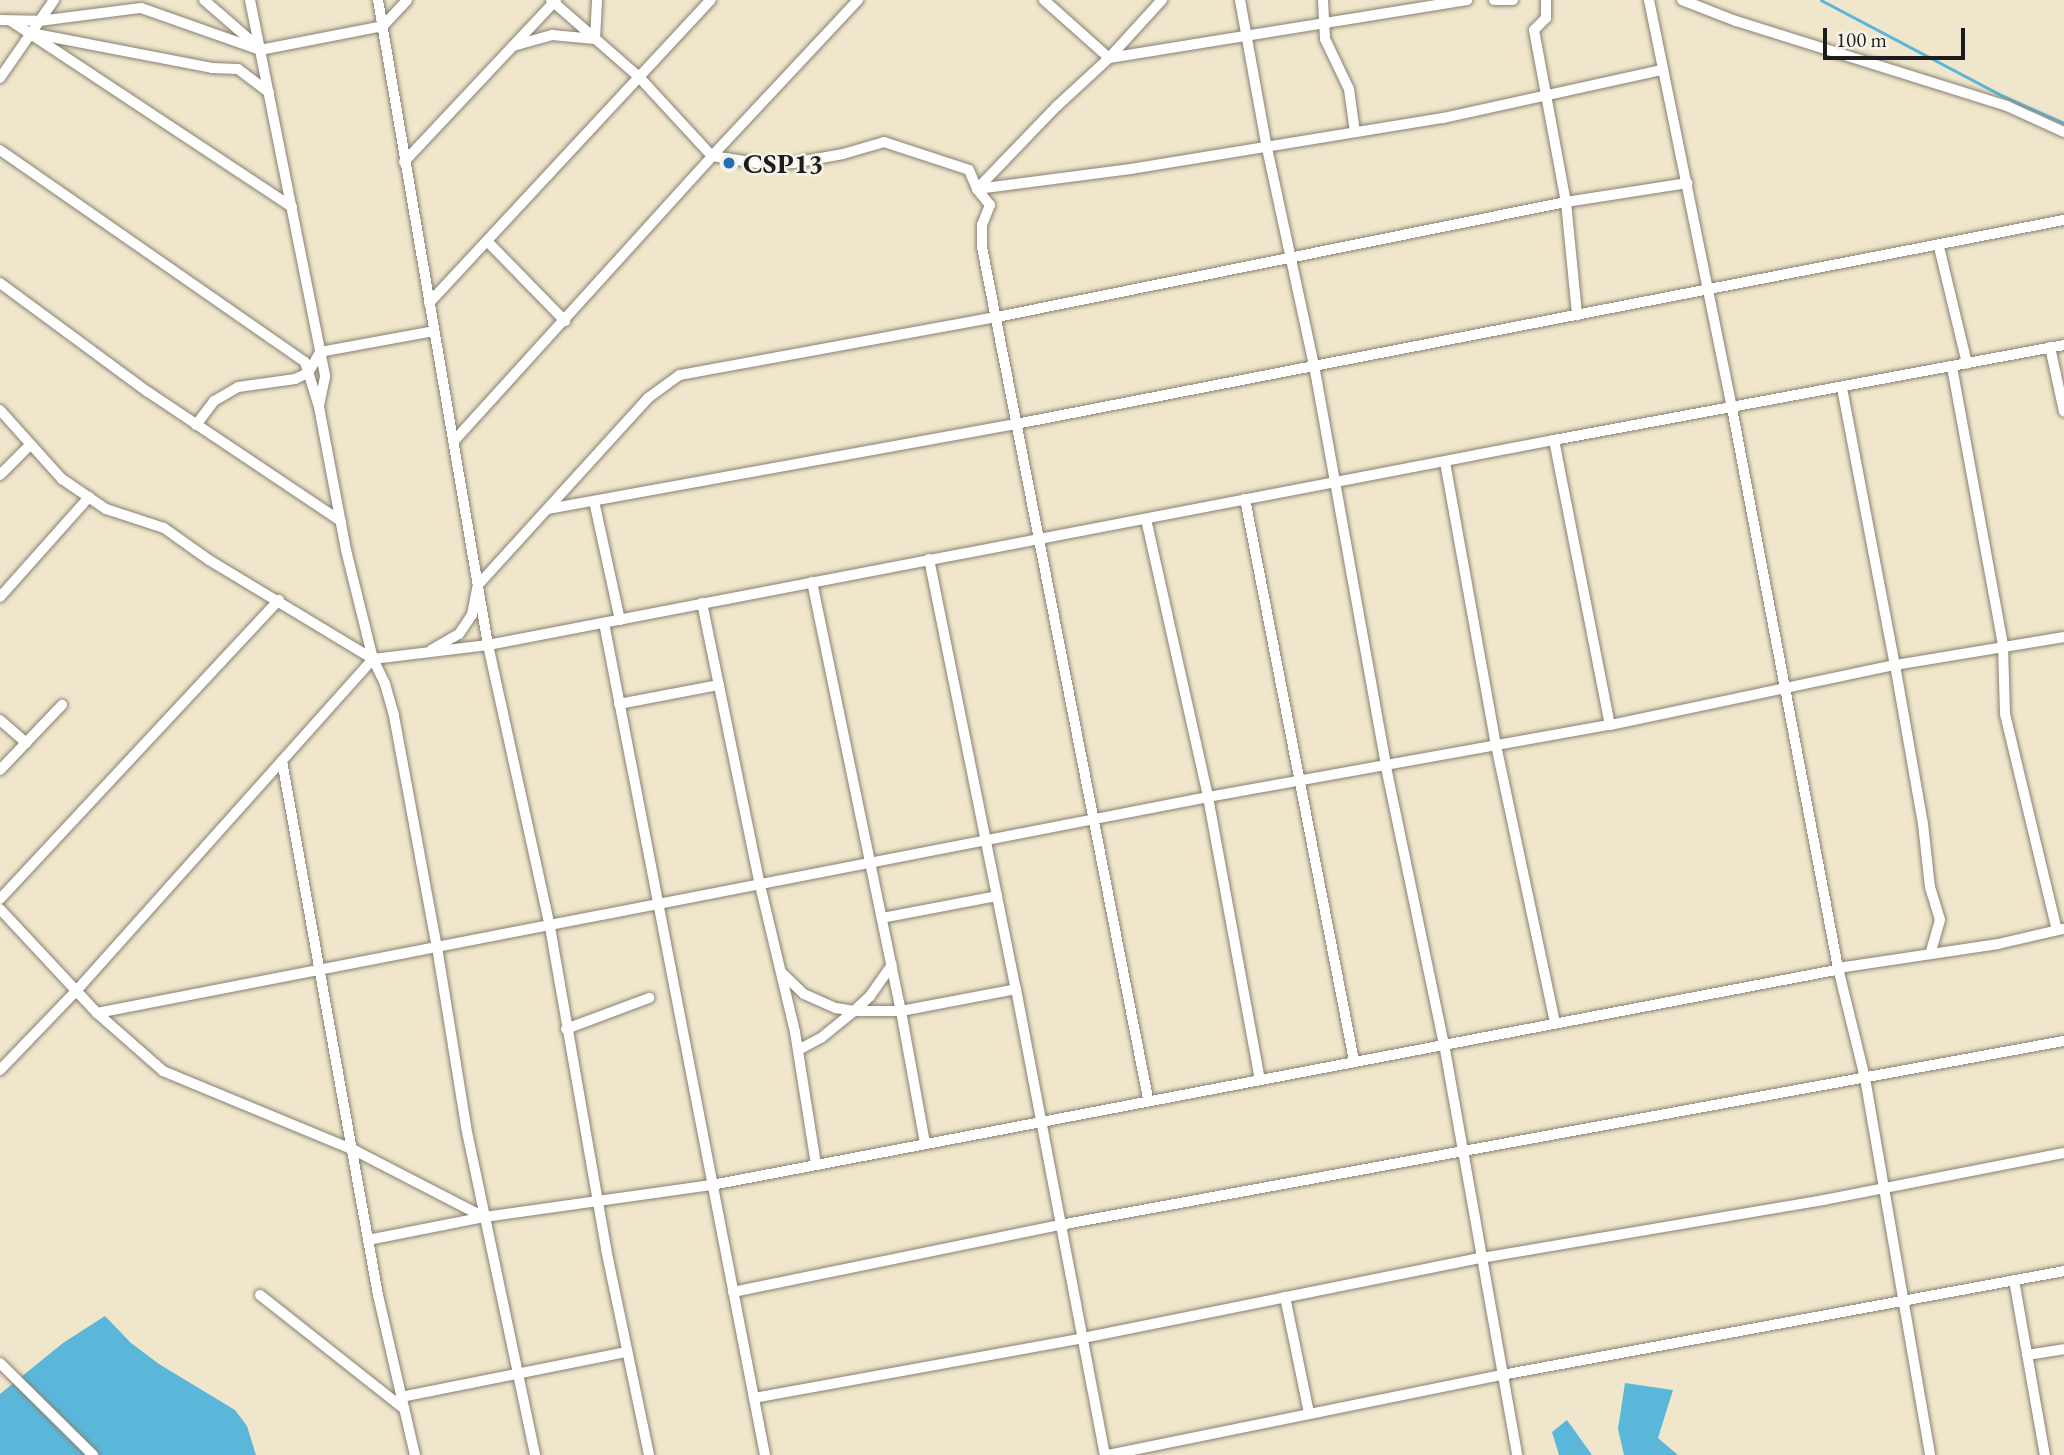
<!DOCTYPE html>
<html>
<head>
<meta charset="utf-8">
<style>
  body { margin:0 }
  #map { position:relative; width:2064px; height:1455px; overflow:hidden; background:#f0e6cb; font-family:"EB Garamond",serif }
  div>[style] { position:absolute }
  .water>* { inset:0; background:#5bb7d9 }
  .stream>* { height:2.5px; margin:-1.25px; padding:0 1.25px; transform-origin:1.25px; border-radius:1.25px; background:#5bb7d9 }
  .roads { filter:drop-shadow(0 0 2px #868174) drop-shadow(0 0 2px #868174) }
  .minor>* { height:10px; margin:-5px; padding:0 5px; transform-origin:5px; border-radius:5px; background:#fff }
  .dots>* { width:19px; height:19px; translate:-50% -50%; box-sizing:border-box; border:4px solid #f7f3e8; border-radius:50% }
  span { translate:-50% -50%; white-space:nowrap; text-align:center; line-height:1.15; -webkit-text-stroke:5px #f7f3e8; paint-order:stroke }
  .poi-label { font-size:28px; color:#1c1c1c; font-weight:700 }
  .left { translate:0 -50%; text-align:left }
  .scale { position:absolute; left:1823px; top:28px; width:142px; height:32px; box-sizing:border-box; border:4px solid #1c1c1c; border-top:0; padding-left:9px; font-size:21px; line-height:24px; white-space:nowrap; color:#1c1c1c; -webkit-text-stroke:5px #f7f3e8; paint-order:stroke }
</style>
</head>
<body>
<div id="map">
  <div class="water">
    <i style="clip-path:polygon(105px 1316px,131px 1343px,159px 1364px,235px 1410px,247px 1426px,256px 1455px,0 1455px,0 1394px,63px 1343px)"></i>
    <i style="clip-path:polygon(1625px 1383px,1673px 1390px,1658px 1438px,1678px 1455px,1624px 1455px,1618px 1429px)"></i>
    <i style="clip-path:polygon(1567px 1420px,1592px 1455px,1559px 1455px,1552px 1432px)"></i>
  </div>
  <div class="stream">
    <i style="left:1821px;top:0;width:204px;rotate:27.8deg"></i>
    <i style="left:2001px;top:95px;width:69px;rotate:24deg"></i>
  </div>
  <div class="roads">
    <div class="minor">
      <i style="left:204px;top:0;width:69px;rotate:40.9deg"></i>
      <i style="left:250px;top:0;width:384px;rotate:78.7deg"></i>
      <i style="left:325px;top:377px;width:30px;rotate:102deg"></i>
      <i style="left:378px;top:0;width:654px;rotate:80.32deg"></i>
      <i style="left:488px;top:645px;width:289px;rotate:77.6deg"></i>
      <i style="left:550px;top:927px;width:327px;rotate:80.1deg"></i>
      <i style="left:606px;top:1249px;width:210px;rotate:78.2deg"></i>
      <i style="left:551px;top:0;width:117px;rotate:41.2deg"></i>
      <i style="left:639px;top:77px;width:108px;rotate:47.3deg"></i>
      <i style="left:712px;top:156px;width:52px;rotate:8.9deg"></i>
      <i style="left:763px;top:164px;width:30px;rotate:-2deg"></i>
      <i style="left:793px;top:163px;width:51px;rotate:-10.2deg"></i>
      <i style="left:843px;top:154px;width:43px;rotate:-16.3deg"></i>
      <i style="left:884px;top:142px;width:89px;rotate:18.2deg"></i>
      <i style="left:969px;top:170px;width:21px;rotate:67deg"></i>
      <i style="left:977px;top:189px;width:21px;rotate:51deg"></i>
      <i style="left:990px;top:205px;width:22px;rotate:112deg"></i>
      <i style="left:982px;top:225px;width:22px;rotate:90deg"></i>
      <i style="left:982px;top:247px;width:868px;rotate:78.97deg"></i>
      <i style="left:1044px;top:0;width:87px;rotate:41.7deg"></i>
      <i style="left:1109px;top:58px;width:363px;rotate:-9.2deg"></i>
      <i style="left:1240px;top:0;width:150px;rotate:79.7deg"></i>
      <i style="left:1267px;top:148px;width:222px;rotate:77.8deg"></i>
      <i style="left:1314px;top:365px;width:408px;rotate:79.8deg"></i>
      <i style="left:1386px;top:767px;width:283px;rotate:78.2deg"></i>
      <i style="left:1444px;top:1044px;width:417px;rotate:79.9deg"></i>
      <i style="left:1323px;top:0;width:39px;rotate:87deg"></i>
      <i style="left:1325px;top:39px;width:55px;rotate:64.4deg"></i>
      <i style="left:1349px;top:89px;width:43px;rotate:82.1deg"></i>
      <i style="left:1494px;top:0;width:19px"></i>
      <i style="left:1546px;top:0;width:18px;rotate:90deg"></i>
      <i style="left:1546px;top:18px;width:17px;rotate:135deg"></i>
      <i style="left:1534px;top:30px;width:175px;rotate:79.5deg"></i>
      <i style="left:1566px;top:202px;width:114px;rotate:84.4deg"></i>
      <i style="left:1649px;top:0;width:416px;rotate:78.5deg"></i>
      <i style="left:1732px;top:408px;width:570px;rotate:79.28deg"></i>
      <i style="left:1838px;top:968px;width:113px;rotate:76.2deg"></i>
      <i style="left:1865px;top:1078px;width:383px;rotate:80.2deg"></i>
      <i style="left:1682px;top:0;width:58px;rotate:21.3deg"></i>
      <i style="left:1736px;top:21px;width:284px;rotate:17.4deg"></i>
      <i style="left:2007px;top:106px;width:63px;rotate:24.5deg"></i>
      <i style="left:0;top:20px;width:39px;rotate:1deg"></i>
      <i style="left:39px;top:21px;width:103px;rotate:-7.3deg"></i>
      <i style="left:141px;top:8px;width:126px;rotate:19.4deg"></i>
      <i style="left:260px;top:50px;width:125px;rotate:-11deg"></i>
      <i style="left:383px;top:26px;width:35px;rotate:-47deg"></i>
      <i style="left:11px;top:21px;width:337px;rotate:33.5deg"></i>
      <i style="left:36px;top:34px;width:179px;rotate:10.9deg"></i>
      <i style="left:212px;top:68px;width:26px;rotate:2deg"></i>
      <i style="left:238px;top:69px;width:39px;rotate:37deg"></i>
      <i style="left:513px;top:46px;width:41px;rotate:-15.8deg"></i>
      <i style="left:552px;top:35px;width:43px;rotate:5.3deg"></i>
      <i style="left:595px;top:39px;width:39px;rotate:-87deg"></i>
      <i style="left:0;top:78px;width:95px;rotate:-55.3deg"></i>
      <i style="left:0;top:150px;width:371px;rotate:34.8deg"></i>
      <i style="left:305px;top:362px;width:47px;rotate:72.7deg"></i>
      <i style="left:319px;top:407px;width:146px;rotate:79.3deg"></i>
      <i style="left:346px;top:550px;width:112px;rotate:76.1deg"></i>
      <i style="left:373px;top:659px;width:28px;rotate:64deg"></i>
      <i style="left:385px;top:684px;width:33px;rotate:74deg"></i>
      <i style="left:394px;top:716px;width:235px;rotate:79.5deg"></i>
      <i style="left:437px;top:947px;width:182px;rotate:80.8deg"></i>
      <i style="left:466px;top:1127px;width:335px;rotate:78.1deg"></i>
      <i style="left:404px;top:162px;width:222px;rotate:-46.8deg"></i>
      <i style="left:977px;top:189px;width:155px;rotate:-7.4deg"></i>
      <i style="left:1131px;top:169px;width:316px;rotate:-9.3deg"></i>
      <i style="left:1443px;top:118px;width:224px;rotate:-12.4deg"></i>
      <i style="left:977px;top:189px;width:115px;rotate:-46.1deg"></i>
      <i style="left:1057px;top:106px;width:71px;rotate:-42.7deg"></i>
      <i style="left:1109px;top:58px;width:79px;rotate:-47.6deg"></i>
      <i style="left:487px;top:241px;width:112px;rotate:45.7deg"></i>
      <i style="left:1939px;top:247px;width:120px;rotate:76.5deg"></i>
      <i style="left:0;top:283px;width:184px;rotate:36.4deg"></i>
      <i style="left:148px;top:392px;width:232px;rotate:33.8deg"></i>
      <i style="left:429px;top:303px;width:414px;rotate:-47.1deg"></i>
      <i style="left:2050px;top:347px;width:66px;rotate:77.8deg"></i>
      <i style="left:1952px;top:367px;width:284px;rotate:79.6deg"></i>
      <i style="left:2003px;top:646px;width:68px;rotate:88.3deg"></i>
      <i style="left:2005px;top:714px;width:222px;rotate:76.5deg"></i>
      <i style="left:1842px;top:388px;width:282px;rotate:79.2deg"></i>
      <i style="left:1895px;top:665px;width:161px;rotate:80deg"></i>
      <i style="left:1923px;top:824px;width:63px;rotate:83.7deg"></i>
      <i style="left:1930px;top:887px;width:34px;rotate:73deg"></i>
      <i style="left:1940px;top:920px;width:33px;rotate:106deg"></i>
      <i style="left:0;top:410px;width:93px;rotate:48.1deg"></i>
      <i style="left:62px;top:479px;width:53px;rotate:34.3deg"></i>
      <i style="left:106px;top:509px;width:61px;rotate:18.1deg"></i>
      <i style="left:164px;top:528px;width:55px;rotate:35.4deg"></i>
      <i style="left:209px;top:560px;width:192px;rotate:31.1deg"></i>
      <i style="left:373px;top:659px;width:116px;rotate:-6.9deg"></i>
      <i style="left:488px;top:645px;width:1086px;rotate:-10.89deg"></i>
      <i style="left:1554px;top:440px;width:519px;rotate:-10.55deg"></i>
      <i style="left:196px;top:425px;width:30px;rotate:-53deg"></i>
      <i style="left:214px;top:401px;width:28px;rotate:-30deg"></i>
      <i style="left:238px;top:387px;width:58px;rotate:-8deg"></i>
      <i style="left:295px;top:379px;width:14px;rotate:-25deg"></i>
      <i style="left:308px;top:373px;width:24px;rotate:-60deg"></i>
      <i style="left:320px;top:352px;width:116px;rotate:-10.4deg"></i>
      <i style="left:1554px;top:440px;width:290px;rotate:78.9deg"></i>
      <i style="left:454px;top:441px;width:384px;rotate:-47.8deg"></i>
      <i style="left:712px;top:156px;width:214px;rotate:-46.9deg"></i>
      <i style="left:1445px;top:462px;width:288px;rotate:79.8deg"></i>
      <i style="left:1496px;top:745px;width:284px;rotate:78deg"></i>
      <i style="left:0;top:475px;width:41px;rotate:-45deg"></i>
      <i style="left:1245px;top:499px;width:572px;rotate:79.02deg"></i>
      <i style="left:594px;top:501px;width:122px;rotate:77.7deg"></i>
      <i style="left:548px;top:509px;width:476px;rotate:-10.3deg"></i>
      <i style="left:1016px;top:424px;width:1068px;rotate:-11.02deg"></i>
      <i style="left:1146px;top:519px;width:285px;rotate:77.4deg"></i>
      <i style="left:1208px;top:797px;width:287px;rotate:79.6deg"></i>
      <i style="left:929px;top:559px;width:439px;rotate:78.6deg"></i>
      <i style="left:1016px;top:989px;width:474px;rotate:79.2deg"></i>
      <i style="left:812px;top:582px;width:438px;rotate:78.3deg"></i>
      <i style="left:901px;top:1011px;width:134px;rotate:79.7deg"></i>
      <i style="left:0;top:597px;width:134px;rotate:-48.3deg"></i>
      <i style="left:702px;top:603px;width:288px;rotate:78.4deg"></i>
      <i style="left:760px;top:885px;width:151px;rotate:76.6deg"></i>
      <i style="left:795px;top:1032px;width:134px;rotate:81deg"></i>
      <i style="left:604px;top:623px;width:847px;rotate:79.05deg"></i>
      <i style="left:431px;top:650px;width:32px;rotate:-30deg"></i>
      <i style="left:459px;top:634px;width:23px;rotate:-56deg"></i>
      <i style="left:472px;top:615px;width:31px;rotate:-79deg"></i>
      <i style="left:478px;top:585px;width:253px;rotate:-47.7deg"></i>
      <i style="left:648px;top:398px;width:39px;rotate:-36deg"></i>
      <i style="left:680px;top:375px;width:322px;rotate:-10.4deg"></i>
      <i style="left:997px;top:317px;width:581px;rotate:-11.43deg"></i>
      <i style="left:1566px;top:202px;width:123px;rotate:-8.9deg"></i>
      <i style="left:619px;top:704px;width:102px;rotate:-10.8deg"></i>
      <i style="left:0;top:720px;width:35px;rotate:41deg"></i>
      <i style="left:282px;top:761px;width:543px;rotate:79.81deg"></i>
      <i style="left:378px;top:1295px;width:164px;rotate:77deg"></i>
      <i style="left:0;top:770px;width:90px;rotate:-46.4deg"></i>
      <i style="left:0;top:899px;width:409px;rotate:-47deg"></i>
      <i style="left:0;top:909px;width:142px;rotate:47deg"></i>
      <i style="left:97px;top:1013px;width:88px;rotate:41.3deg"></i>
      <i style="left:163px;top:1071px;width:207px;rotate:22.5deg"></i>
      <i style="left:354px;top:1150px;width:146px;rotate:27.3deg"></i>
      <i style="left:882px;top:918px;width:117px;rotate:-10.8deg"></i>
      <i style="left:1838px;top:968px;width:162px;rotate:-8.5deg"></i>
      <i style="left:1998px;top:944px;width:67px;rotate:-13deg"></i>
      <i style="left:781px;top:972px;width:32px;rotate:44deg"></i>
      <i style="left:804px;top:994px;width:35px;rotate:24deg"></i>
      <i style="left:836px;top:1008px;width:18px;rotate:9deg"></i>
      <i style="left:854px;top:1011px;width:47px"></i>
      <i style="left:901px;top:1011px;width:117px;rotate:-10.8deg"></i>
      <i style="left:97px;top:1013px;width:1132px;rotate:-11deg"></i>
      <i style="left:1208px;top:797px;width:408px;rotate:-10.2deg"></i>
      <i style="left:1610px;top:725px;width:291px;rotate:-11.9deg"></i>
      <i style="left:1895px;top:665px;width:171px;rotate:-9.4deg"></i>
      <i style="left:566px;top:1029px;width:89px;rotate:-20.5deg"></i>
      <i style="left:798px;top:1050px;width:26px;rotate:-28deg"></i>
      <i style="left:821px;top:1038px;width:43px;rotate:-39.3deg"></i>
      <i style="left:854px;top:1011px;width:22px;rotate:-43deg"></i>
      <i style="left:870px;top:996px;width:38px;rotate:-55deg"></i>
      <i style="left:0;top:1070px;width:111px;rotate:-46.1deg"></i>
      <i style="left:77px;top:990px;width:444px;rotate:-48.2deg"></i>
      <i style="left:368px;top:1240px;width:118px;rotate:-11.2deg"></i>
      <i style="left:484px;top:1217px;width:230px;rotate:-8deg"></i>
      <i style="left:712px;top:1185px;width:1149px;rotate:-10.83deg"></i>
      <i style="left:2014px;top:1280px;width:178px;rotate:80deg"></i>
      <i style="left:733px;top:1292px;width:334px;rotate:-11.6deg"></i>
      <i style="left:1060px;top:1225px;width:1021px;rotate:-10.39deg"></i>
      <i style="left:260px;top:1295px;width:182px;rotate:38.3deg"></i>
      <i style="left:1285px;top:1297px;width:118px;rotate:78.3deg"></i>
      <i style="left:2027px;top:1355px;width:37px;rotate:-9deg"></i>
      <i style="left:0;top:1363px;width:131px;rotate:44.7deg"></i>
      <i style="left:401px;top:1397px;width:229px;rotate:-11.3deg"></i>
      <i style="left:754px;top:1398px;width:334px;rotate:-10.3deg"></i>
      <i style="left:1083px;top:1338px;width:406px;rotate:-11.4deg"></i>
      <i style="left:1481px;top:1258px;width:348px;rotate:-9.6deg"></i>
      <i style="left:1824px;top:1200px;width:245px;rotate:-11.1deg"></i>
      <i style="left:1108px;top:1455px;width:402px;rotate:-11.5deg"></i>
      <i style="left:1502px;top:1375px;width:572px;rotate:-10.48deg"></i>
    </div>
  </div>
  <div class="dots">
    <i style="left:729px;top:163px;background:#1f6fb2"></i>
  </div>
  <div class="poi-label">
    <span class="left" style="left:743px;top:163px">CSP13</span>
  </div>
  <div class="scale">100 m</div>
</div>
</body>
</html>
